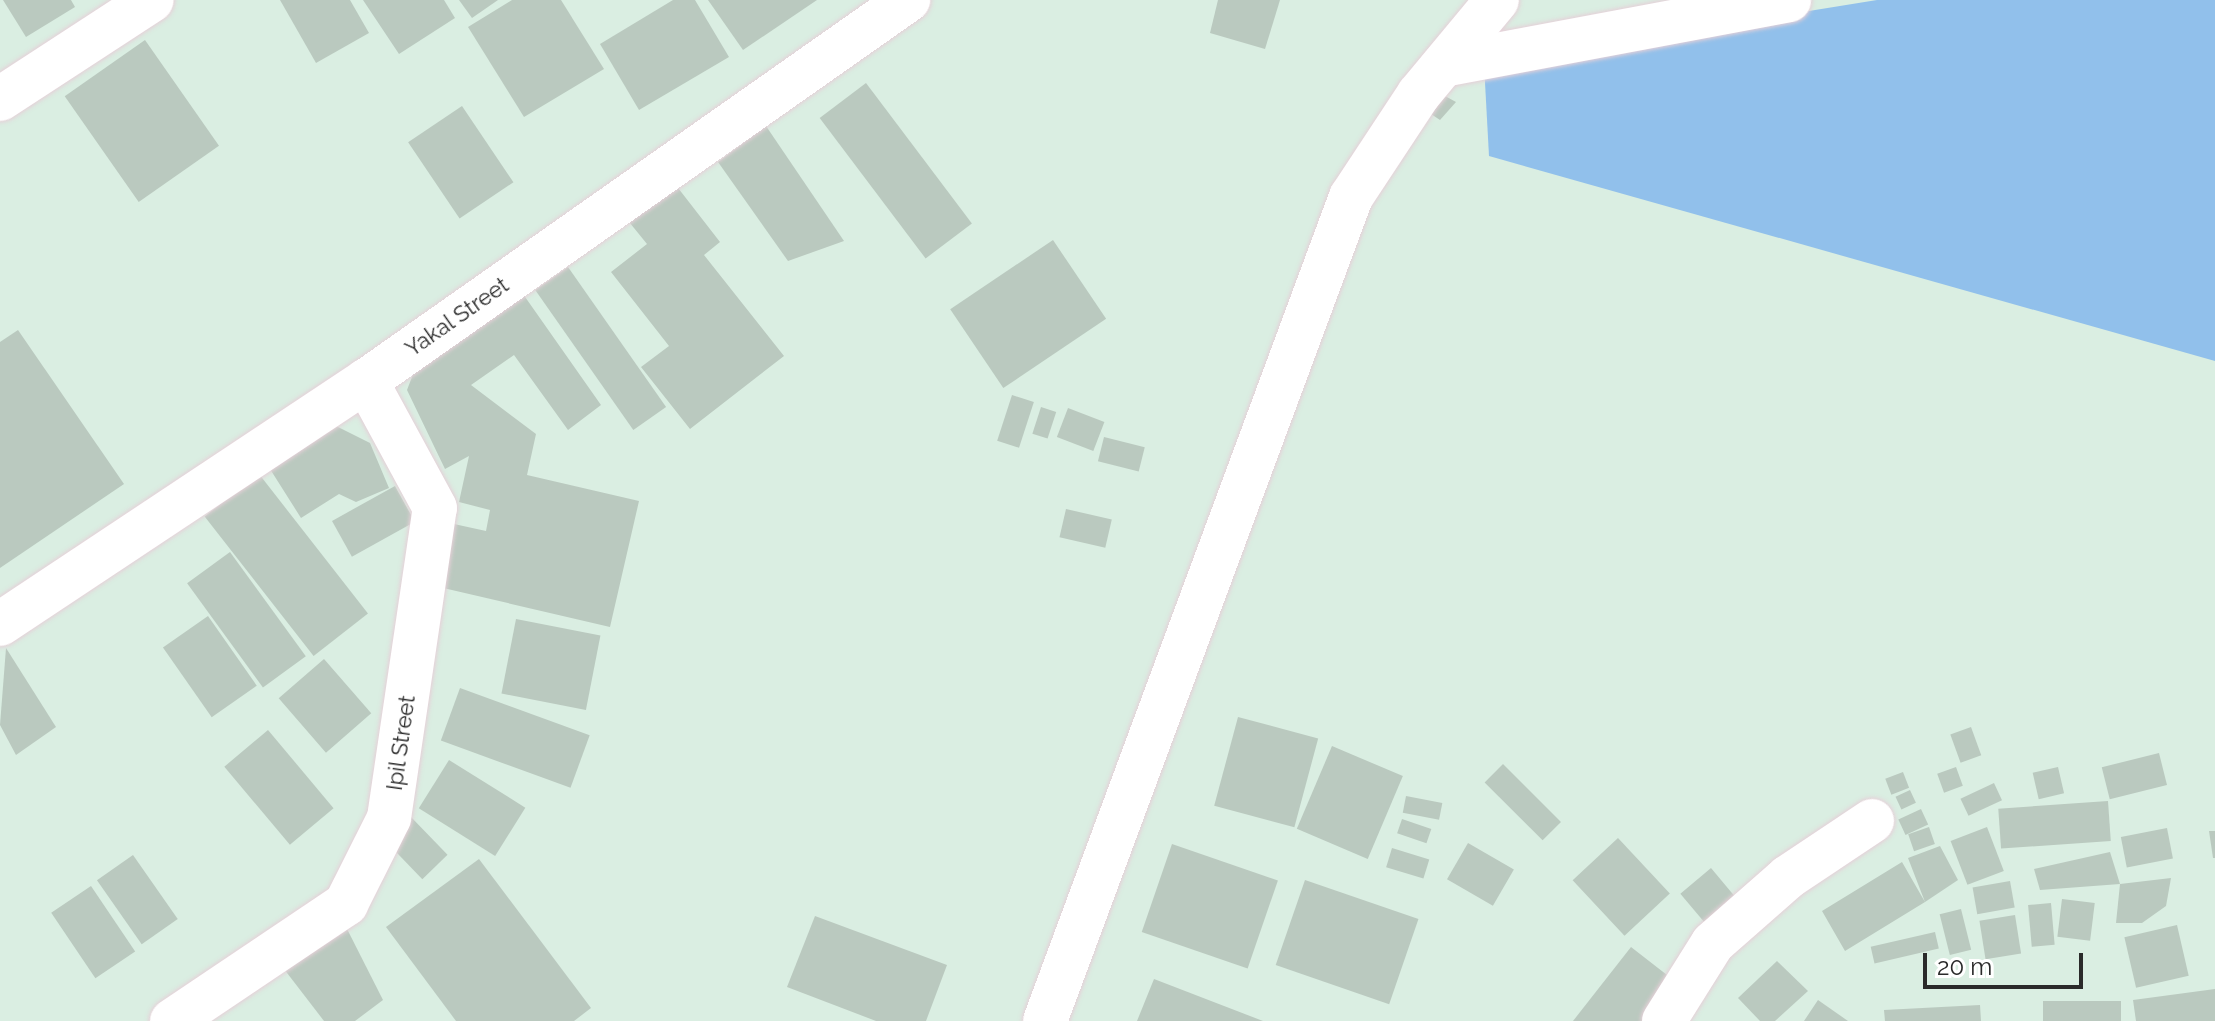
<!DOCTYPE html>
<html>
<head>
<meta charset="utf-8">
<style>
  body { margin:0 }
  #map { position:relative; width:2215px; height:1021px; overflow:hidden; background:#daeee2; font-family:Raleway,sans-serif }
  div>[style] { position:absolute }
  .green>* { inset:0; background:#91c0eb }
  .building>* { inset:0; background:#bac9bf; transform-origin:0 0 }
  .roads { filter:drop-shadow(0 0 2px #e5d0d8) drop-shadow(0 0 2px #e5d0d8) }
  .minor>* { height:44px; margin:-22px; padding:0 22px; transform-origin:22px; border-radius:22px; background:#fff }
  span { translate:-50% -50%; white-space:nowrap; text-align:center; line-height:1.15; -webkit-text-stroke:8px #fff; paint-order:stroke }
  .street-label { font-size:22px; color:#2a2a2a }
  .scale { position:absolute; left:1923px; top:953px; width:160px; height:36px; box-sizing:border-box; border:4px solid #2a2a2a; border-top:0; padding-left:10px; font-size:24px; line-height:28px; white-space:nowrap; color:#2a2a2a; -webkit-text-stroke:6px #fff; paint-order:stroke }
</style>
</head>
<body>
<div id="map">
  <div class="green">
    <i style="clip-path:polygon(1877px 0,2215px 0,2215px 361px,1489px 156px,1484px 64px)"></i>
  </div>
  <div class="building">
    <i style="clip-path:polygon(3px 0,71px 0,75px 7px,26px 37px)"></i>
    <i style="clip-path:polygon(280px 0,350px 0,369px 33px,316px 63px)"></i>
    <i style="clip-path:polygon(363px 0,444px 0,455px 18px,399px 54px)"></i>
    <i style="clip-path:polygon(459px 0,498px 0,472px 18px)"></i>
    <i style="clip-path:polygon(512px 0,561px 0,604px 69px,524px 117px,468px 27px)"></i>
    <i style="clip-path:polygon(673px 0,695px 0,729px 57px,639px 110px,600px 44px)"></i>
    <i style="clip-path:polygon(708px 0,817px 0,743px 50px)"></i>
    <i style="clip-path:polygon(1218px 0,1280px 0,1265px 49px,1210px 33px)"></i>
    <i style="left:145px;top:40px;width:129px;height:98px;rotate:55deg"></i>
    <i style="left:866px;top:83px;width:176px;height:58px;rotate:53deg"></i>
    <i style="clip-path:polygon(1445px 96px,1456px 102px,1440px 120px,1428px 112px)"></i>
    <i style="left:462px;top:106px;width:92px;height:65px;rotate:56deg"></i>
    <i style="clip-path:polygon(766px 126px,844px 241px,788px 261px,718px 162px)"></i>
    <i style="clip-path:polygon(668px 175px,720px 242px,704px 255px,784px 356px,690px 429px,641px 367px,669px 346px,611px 272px,647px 244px,621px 212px)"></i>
    <i style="left:1053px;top:240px;width:95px;height:124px;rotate:56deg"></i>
    <i style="left:568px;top:267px;width:171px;height:40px;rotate:55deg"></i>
    <i style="clip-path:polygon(523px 294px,601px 405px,568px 430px,514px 355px,471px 385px,536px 434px,527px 475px,639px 501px,610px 627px,439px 587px,454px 524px,486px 531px,490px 510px,459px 502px,469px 456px,445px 469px,407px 390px,415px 369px)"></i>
    <i style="clip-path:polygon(18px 330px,124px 484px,0 568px,0 342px)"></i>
    <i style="left:1012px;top:395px;width:23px;height:48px;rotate:18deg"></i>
    <i style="left:1041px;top:407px;width:16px;height:28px;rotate:18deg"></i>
    <i style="left:1068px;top:408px;width:39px;height:31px;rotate:21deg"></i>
    <i style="clip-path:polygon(336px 426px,370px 443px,389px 488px,356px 502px,339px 494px,301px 518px,270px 469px)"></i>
    <i style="left:1104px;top:437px;width:42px;height:25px;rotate:14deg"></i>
    <i style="left:259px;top:474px;width:177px;height:69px;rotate:52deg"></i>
    <i style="left:395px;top:486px;width:41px;height:72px;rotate:61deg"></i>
    <i style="left:1066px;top:509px;width:47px;height:29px;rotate:13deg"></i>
    <i style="left:230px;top:552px;width:129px;height:53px;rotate:54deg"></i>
    <i style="left:208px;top:616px;width:85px;height:55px;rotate:55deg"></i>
    <i style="left:516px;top:619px;width:86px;height:76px;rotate:11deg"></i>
    <i style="clip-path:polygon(6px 648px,56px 727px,16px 755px,0 725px)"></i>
    <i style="left:324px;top:659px;width:72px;height:60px;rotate:49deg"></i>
    <i style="left:460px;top:688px;width:138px;height:56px;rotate:20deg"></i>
    <i style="left:1238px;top:717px;width:83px;height:92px;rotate:15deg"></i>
    <i style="left:1971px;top:727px;width:30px;height:22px;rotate:70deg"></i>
    <i style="left:268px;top:730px;width:102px;height:57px;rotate:50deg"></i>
    <i style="left:1332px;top:746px;width:77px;height:90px;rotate:23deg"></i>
    <i style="left:2159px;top:753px;width:33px;height:59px;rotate:76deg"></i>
    <i style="left:449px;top:760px;width:90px;height:57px;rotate:32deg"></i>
    <i style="left:1503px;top:764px;width:82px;height:26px;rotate:45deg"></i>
    <i style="left:1956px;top:767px;width:20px;height:20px;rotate:70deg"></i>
    <i style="left:2058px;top:767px;width:27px;height:26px;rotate:77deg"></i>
    <i style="left:1903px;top:772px;width:17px;height:19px;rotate:69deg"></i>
    <i style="left:1994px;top:783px;width:19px;height:37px;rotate:65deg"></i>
    <i style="left:1910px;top:790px;width:14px;height:16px;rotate:65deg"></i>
    <i style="left:1406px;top:796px;width:37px;height:17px;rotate:11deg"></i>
    <i style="left:2108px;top:801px;width:40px;height:110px;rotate:86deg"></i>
    <i style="left:1921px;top:809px;width:17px;height:25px;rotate:65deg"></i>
    <i style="left:410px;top:816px;width:54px;height:35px;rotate:46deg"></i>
    <i style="left:1402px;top:819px;width:31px;height:15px;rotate:19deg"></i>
    <i style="left:1929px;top:827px;width:18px;height:22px;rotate:71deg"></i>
    <i style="left:1987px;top:827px;width:47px;height:39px;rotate:69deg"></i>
    <i style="left:2167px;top:828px;width:31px;height:47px;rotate:79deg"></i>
    <i style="clip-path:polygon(2209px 831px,2215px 831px,2215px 858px,2213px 858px)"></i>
    <i style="left:1618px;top:838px;width:76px;height:62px;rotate:47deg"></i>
    <i style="left:1468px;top:843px;width:53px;height:42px;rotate:30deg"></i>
    <i style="left:1172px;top:844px;width:112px;height:93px;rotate:19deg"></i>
    <i style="clip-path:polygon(1940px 846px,1958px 880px,1925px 902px,1845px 951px,1822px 911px,1902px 862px,1925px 902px,1908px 858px)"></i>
    <i style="left:1392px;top:848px;width:39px;height:20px;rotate:17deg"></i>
    <i style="clip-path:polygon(2110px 852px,2120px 884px,2040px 890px,2034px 869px)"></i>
    <i style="left:133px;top:855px;width:78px;height:44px;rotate:55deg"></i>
    <i style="clip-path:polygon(479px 859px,591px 1008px,574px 1021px,456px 1021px,386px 927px)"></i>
    <i style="left:1711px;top:868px;width:39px;height:40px;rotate:50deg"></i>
    <i style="clip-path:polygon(2171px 878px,2166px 906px,2142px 923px,2116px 923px,2120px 884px)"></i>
    <i style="left:1305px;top:880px;width:120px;height:90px;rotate:19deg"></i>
    <i style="left:2010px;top:881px;width:27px;height:38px;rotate:80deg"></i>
    <i style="left:91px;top:886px;width:79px;height:48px;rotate:56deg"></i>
    <i style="left:2062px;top:899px;width:33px;height:38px;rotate:7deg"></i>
    <i style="left:2051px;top:903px;width:42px;height:23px;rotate:85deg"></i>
    <i style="left:1961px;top:909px;width:42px;height:22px;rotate:76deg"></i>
    <i style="left:2015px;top:915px;width:39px;height:36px;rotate:81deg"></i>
    <i style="clip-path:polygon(815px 916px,947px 965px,926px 1021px,876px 1021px,787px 987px)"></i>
    <i style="clip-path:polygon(344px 923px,383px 1000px,355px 1021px,324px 1021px,284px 969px)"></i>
    <i style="left:2177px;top:925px;width:52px;height:54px;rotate:77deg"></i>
    <i style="left:1935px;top:932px;width:17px;height:66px;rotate:77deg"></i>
    <i style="clip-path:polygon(1631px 947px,1676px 982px,1646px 1021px,1573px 1021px)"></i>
    <i style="clip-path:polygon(1777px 961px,1808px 991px,1775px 1021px,1760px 1021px,1738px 998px)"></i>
    <i style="clip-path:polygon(1154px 979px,1263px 1021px,1137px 1021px)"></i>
    <i style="clip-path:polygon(2215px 989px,2215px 1021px,2136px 1021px,2133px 1000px)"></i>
    <i style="clip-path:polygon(1818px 1000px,1848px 1021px,1804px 1021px)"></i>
    <i style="left:2043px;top:1001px;width:78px;height:22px"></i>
    <i style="clip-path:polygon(1980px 1005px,1981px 1021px,1885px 1021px,1884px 1010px)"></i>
  </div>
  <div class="roads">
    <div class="minor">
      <i style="left:1448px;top:64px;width:347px;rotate:-10.6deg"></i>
      <i style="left:0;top:99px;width:181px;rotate:-33.1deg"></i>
      <i style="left:0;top:624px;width:439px;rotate:-33.6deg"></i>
      <i style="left:366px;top:381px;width:663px;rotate:-35.11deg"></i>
      <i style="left:172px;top:1021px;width:210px;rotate:-33.9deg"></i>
      <i style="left:346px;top:904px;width:96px;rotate:-63.4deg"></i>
      <i style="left:389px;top:818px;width:313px;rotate:-81.6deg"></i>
      <i style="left:435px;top:508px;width:145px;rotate:-118.5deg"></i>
      <i style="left:1045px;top:1021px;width:879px;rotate:-69.63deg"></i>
      <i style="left:1351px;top:197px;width:123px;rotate:-56.6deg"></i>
      <i style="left:1419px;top:94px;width:122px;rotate:-50.3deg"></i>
      <i style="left:1664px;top:1021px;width:92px;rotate:-57.9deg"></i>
      <i style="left:1713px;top:943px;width:100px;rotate:-41.3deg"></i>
      <i style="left:1788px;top:877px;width:101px;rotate:-33.7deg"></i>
    </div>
  </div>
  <div class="street-label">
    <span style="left:457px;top:317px;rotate:-35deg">Yakal Street</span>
    <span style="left:401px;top:743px;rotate:-82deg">Ipil Street</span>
  </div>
  <div class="scale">20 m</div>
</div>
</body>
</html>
